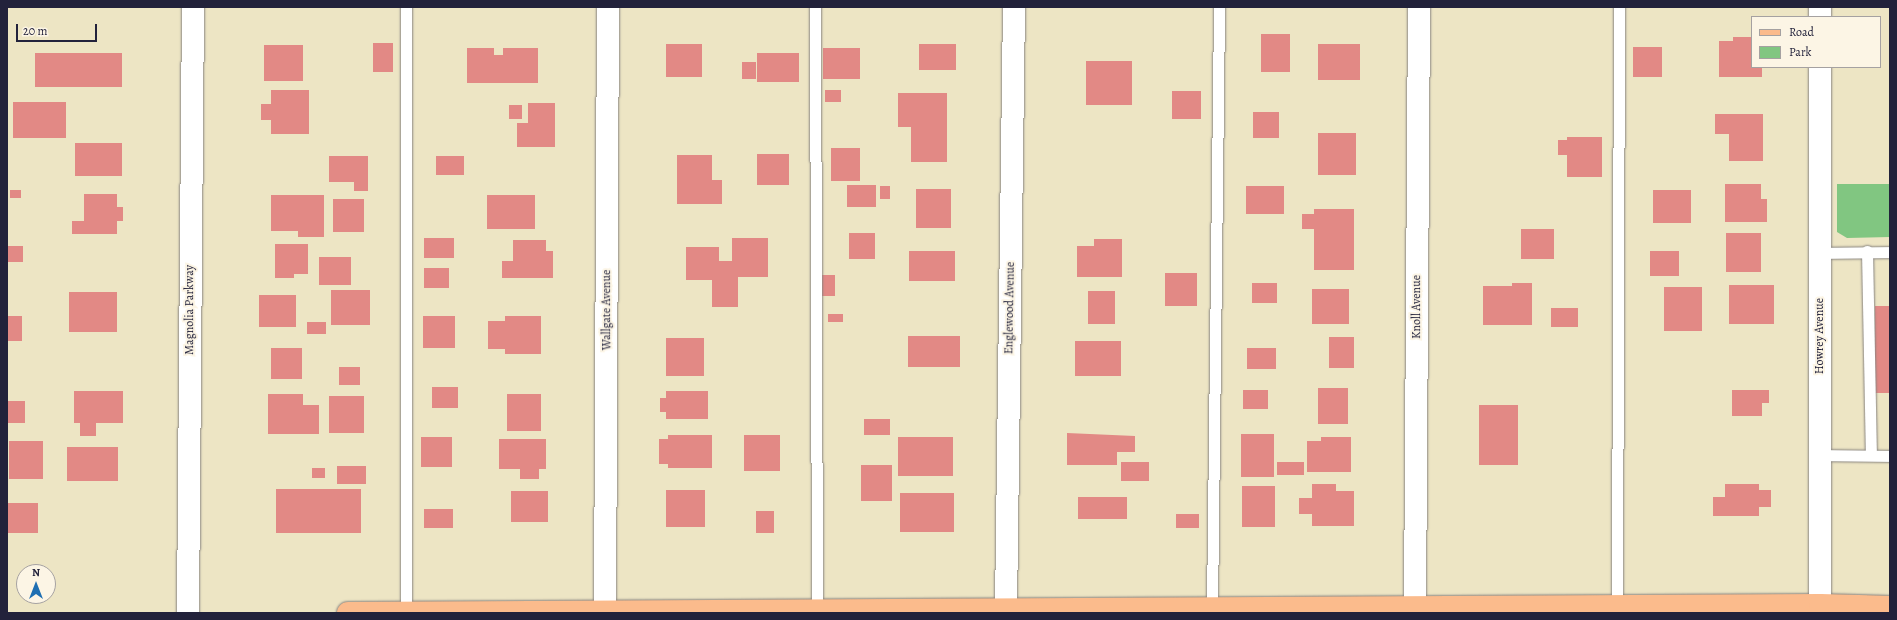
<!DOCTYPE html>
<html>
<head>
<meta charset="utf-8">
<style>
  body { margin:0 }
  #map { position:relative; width:1897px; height:620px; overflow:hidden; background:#ede5c4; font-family:Alegreya,serif }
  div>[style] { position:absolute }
  .green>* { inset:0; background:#81c681 }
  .building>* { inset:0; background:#e28985; transform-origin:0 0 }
  .roads { filter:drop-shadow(0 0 1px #888480) drop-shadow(0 0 1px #888480) }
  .service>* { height:11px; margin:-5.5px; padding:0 5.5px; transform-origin:5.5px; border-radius:5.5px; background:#fff }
  .minor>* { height:22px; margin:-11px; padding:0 11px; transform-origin:11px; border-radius:11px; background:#fff }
  .primary>* { height:22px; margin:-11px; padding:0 11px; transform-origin:11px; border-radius:11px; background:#fbbb8c }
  span { translate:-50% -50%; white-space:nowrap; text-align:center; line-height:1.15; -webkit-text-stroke:4px #fcf5e5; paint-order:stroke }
  .street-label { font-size:12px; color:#22223b }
  .frame { position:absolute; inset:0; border:8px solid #22223b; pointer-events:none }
  .legend { position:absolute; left:1751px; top:16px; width:130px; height:52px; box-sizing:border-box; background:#fcf5e5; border:1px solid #a5a1a1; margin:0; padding:5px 7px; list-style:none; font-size:12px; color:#22223b }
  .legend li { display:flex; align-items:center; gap:8px; height:20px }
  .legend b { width:20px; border:1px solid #a5a1a1 }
  .north { position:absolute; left:16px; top:564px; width:40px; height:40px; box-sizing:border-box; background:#fcf5e5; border:1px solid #a5a1a1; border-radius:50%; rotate:0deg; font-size:11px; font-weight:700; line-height:16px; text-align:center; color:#22223b }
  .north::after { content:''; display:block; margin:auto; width:14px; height:18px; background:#1f6fb2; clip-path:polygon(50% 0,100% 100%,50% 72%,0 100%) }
  .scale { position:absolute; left:16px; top:24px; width:81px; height:18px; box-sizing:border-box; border:2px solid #22223b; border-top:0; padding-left:5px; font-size:12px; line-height:14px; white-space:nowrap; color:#22223b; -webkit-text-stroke:3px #fcf5e5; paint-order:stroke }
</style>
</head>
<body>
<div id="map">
  <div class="green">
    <i style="clip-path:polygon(1837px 184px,1890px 184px,1890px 237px,1847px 238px,1837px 232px)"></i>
  </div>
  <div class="building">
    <i style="left:1261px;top:34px;width:29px;height:38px"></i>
    <i style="clip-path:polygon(1733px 37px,1752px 37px,1752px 67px,1762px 67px,1762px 77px,1719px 77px,1719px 41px,1733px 41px)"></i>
    <i style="left:373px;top:43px;width:20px;height:29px"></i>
    <i style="left:666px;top:44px;width:36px;height:33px"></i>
    <i style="left:919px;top:44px;width:37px;height:26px"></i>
    <i style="left:1318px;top:44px;width:42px;height:36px"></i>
    <i style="left:264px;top:45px;width:39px;height:36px"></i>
    <i style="left:1633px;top:47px;width:29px;height:30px"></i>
    <i style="clip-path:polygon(467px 48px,494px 48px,494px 55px,503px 55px,503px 48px,538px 48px,538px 83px,467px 83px)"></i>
    <i style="left:823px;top:48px;width:37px;height:31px"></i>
    <i style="left:35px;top:53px;width:87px;height:34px"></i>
    <i style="left:757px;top:53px;width:42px;height:29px"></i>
    <i style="left:1086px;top:61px;width:46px;height:44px"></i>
    <i style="left:742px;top:62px;width:14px;height:17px"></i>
    <i style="clip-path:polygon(271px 90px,309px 90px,309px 134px,271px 134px,271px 120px,261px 120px,261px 104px,271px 104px)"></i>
    <i style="left:825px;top:90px;width:16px;height:12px"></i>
    <i style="left:1172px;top:91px;width:29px;height:28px"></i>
    <i style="clip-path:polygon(898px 93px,947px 93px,947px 162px,911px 162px,911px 127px,898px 127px)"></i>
    <i style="left:13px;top:102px;width:53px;height:36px"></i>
    <i style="clip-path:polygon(528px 103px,555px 103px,555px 147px,517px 147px,517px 123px,528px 123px)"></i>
    <i style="left:509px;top:105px;width:13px;height:14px"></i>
    <i style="left:1253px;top:112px;width:26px;height:26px"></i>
    <i style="clip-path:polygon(1715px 114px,1763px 114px,1763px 161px,1729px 161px,1729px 134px,1715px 134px)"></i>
    <i style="left:1318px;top:133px;width:38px;height:42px"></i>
    <i style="clip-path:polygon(1567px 137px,1602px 137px,1602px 177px,1567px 177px,1567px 155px,1558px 155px,1558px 140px,1567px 140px)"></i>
    <i style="left:75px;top:143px;width:47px;height:33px"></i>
    <i style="left:831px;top:148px;width:29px;height:33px"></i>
    <i style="left:757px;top:154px;width:32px;height:31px"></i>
    <i style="clip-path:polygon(677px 155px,712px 155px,712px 180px,722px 180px,722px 204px,677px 204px)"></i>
    <i style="clip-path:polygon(329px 156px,368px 156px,368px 191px,354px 191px,354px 182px,329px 182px)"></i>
    <i style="left:436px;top:156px;width:28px;height:19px"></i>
    <i style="clip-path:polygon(1725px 184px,1761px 184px,1761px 199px,1767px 199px,1767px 222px,1725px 222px)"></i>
    <i style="left:847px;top:185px;width:29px;height:22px"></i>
    <i style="left:880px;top:186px;width:10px;height:13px"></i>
    <i style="left:1246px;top:186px;width:38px;height:28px"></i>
    <i style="left:916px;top:189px;width:35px;height:39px"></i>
    <i style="left:10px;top:190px;width:11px;height:8px"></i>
    <i style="left:1653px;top:190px;width:38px;height:33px"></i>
    <i style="clip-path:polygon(84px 194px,117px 194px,117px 207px,123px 207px,123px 221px,117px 221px,117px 234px,72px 234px,72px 221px,84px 221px)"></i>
    <i style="clip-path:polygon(271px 195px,324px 195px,324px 237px,298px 237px,298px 231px,271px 231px)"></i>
    <i style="left:487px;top:195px;width:48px;height:34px"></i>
    <i style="left:333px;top:199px;width:31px;height:33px"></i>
    <i style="clip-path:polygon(1314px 209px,1354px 209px,1354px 270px,1314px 270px,1314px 229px,1302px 229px,1302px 214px,1314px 214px)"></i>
    <i style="left:1521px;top:229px;width:33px;height:30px"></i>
    <i style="left:849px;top:233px;width:26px;height:26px"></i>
    <i style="left:1726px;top:233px;width:35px;height:39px"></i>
    <i style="left:424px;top:238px;width:30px;height:20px"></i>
    <i style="clip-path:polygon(732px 238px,768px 238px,768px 277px,738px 277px,738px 307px,712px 307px,712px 280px,686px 280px,686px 247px,719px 247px,719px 261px,732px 261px)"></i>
    <i style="clip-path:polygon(1094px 239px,1122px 239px,1122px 277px,1077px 277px,1077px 246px,1094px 246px)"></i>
    <i style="clip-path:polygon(513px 240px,546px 240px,546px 251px,553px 251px,553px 278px,502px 278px,502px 261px,513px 261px)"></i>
    <i style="clip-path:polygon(275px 244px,308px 244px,308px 274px,294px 274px,294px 278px,275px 278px)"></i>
    <i style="left:7px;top:246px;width:16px;height:16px"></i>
    <i style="left:909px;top:251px;width:46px;height:30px"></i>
    <i style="left:1650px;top:251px;width:29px;height:25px"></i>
    <i style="left:319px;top:257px;width:32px;height:28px"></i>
    <i style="left:424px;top:268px;width:25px;height:20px"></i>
    <i style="left:1165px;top:273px;width:32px;height:33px"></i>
    <i style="left:820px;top:275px;width:15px;height:21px"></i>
    <i style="left:1252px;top:283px;width:25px;height:20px"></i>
    <i style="clip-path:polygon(1512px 283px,1532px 283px,1532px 325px,1483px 325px,1483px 286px,1512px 286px)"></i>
    <i style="left:1729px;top:285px;width:45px;height:39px"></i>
    <i style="left:1664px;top:287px;width:38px;height:44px"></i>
    <i style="left:1312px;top:289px;width:37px;height:35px"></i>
    <i style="left:331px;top:290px;width:39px;height:35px"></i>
    <i style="left:1088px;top:291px;width:27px;height:33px"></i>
    <i style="left:69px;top:292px;width:48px;height:40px"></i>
    <i style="left:259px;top:295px;width:37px;height:32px"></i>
    <i style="left:1875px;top:306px;width:15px;height:87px"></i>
    <i style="left:1551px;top:308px;width:27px;height:19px"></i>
    <i style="left:828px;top:314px;width:15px;height:8px"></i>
    <i style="left:7px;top:316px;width:15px;height:25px"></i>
    <i style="left:423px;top:316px;width:32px;height:32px"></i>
    <i style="clip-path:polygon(505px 316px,541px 316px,541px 354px,505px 354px,505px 349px,488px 349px,488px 321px,505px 321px)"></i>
    <i style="left:307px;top:322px;width:19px;height:12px"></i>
    <i style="left:908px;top:336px;width:52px;height:31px"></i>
    <i style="left:1329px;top:337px;width:25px;height:31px"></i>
    <i style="left:666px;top:338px;width:38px;height:38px"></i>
    <i style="left:1075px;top:341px;width:46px;height:35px"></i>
    <i style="left:271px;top:348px;width:31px;height:31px"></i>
    <i style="left:1247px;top:348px;width:29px;height:21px"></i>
    <i style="left:339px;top:367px;width:21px;height:18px"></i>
    <i style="left:432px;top:387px;width:26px;height:21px"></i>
    <i style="left:1318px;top:388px;width:30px;height:36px"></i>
    <i style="left:1243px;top:390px;width:25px;height:19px"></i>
    <i style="clip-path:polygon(1732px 390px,1769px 390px,1769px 403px,1762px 403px,1762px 416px,1732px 416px)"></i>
    <i style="clip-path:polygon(74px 391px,123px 391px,123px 423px,96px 423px,96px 436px,80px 436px,80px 423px,74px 423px)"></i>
    <i style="clip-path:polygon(666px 391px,708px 391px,708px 419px,666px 419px,666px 412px,660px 412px,660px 398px,666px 398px)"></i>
    <i style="clip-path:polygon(268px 394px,303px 394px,303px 405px,319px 405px,319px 434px,268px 434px)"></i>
    <i style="left:507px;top:394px;width:34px;height:37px"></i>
    <i style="left:329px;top:396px;width:35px;height:37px"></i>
    <i style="left:7px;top:401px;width:18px;height:22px"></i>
    <i style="left:1479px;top:405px;width:39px;height:60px"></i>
    <i style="left:864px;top:419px;width:26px;height:16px"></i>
    <i style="clip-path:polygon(1067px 433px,1135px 436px,1135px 452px,1117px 452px,1117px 465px,1067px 465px)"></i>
    <i style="left:1241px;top:434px;width:33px;height:43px"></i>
    <i style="clip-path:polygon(668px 435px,712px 435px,712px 468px,668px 468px,668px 464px,659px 464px,659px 439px,668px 439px)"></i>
    <i style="left:744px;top:435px;width:36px;height:36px"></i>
    <i style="left:421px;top:437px;width:31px;height:30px"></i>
    <i style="left:898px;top:437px;width:55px;height:39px"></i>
    <i style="clip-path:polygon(1321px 437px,1351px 437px,1351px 472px,1307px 472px,1307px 441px,1321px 441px)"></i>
    <i style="clip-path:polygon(499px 439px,546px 439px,546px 469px,539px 469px,539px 479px,520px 479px,520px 469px,499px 469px)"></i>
    <i style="left:9px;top:441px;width:34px;height:38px"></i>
    <i style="left:67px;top:447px;width:51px;height:34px"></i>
    <i style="left:1121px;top:462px;width:28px;height:19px"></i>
    <i style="left:1277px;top:462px;width:27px;height:13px"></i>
    <i style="left:861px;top:465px;width:31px;height:36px"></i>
    <i style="left:337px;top:466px;width:29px;height:18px"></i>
    <i style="left:312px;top:468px;width:13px;height:10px"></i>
    <i style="clip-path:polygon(1312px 484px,1336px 484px,1336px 491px,1354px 491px,1354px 526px,1312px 526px,1312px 514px,1299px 514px,1299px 498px,1312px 498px)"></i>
    <i style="clip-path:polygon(1725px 484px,1759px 484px,1759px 490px,1771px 490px,1771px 507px,1759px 507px,1759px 516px,1713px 516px,1713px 497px,1725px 497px)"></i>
    <i style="left:1242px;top:486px;width:33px;height:41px"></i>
    <i style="left:276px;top:489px;width:85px;height:44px"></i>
    <i style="left:666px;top:490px;width:39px;height:37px"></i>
    <i style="left:511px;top:491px;width:37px;height:31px"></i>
    <i style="left:900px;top:493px;width:54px;height:39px"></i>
    <i style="left:1078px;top:497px;width:49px;height:22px"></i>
    <i style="left:7px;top:503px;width:31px;height:30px"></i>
    <i style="left:424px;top:509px;width:29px;height:19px"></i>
    <i style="left:756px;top:511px;width:18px;height:22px"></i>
    <i style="left:1176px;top:514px;width:23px;height:14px"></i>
  </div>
  <div class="roads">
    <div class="service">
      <i style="left:406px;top:7px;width:606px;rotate:90deg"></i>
      <i style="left:815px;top:7px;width:603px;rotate:89.81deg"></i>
      <i style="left:1867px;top:251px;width:204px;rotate:88.9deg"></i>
      <i style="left:1820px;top:253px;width:70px;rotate:-0.8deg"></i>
      <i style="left:1819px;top:455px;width:71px;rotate:0.8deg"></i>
      <i style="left:1617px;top:606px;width:599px;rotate:-89.81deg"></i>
      <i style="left:1212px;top:609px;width:602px;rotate:-89.33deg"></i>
    </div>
    <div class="minor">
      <i style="left:1820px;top:17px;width:10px;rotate:-90deg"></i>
      <i style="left:1820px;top:605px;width:538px;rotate:-90deg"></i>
      <i style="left:1415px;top:607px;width:600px;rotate:-89.62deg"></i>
      <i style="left:1006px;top:609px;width:602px;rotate:-89.24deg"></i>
      <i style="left:188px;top:613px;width:606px;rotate:-89.53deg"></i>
      <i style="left:605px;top:613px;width:606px;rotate:-89.72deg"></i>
    </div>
    <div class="primary">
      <i style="left:348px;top:613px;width:1472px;rotate:-0.31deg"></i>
      <i style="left:1820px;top:605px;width:70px;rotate:1.6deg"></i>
    </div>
  </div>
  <div class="street-label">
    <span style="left:1417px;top:307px;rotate:-90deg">Knoll Avenue</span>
    <span style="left:1010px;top:308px;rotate:-89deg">Englewood Avenue</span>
    <span style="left:190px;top:310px;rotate:-90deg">Magnolia Parkway</span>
    <span style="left:607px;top:310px;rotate:-90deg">Wallgate Avenue</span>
    <span style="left:1820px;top:336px;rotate:-90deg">Howrey Avenue</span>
  </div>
  <div class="frame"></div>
  <ul class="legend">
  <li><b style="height:5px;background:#fbbb8c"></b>Road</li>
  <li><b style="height:11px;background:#81c681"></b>Park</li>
  </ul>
  <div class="north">N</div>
  <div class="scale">20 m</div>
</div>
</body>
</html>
